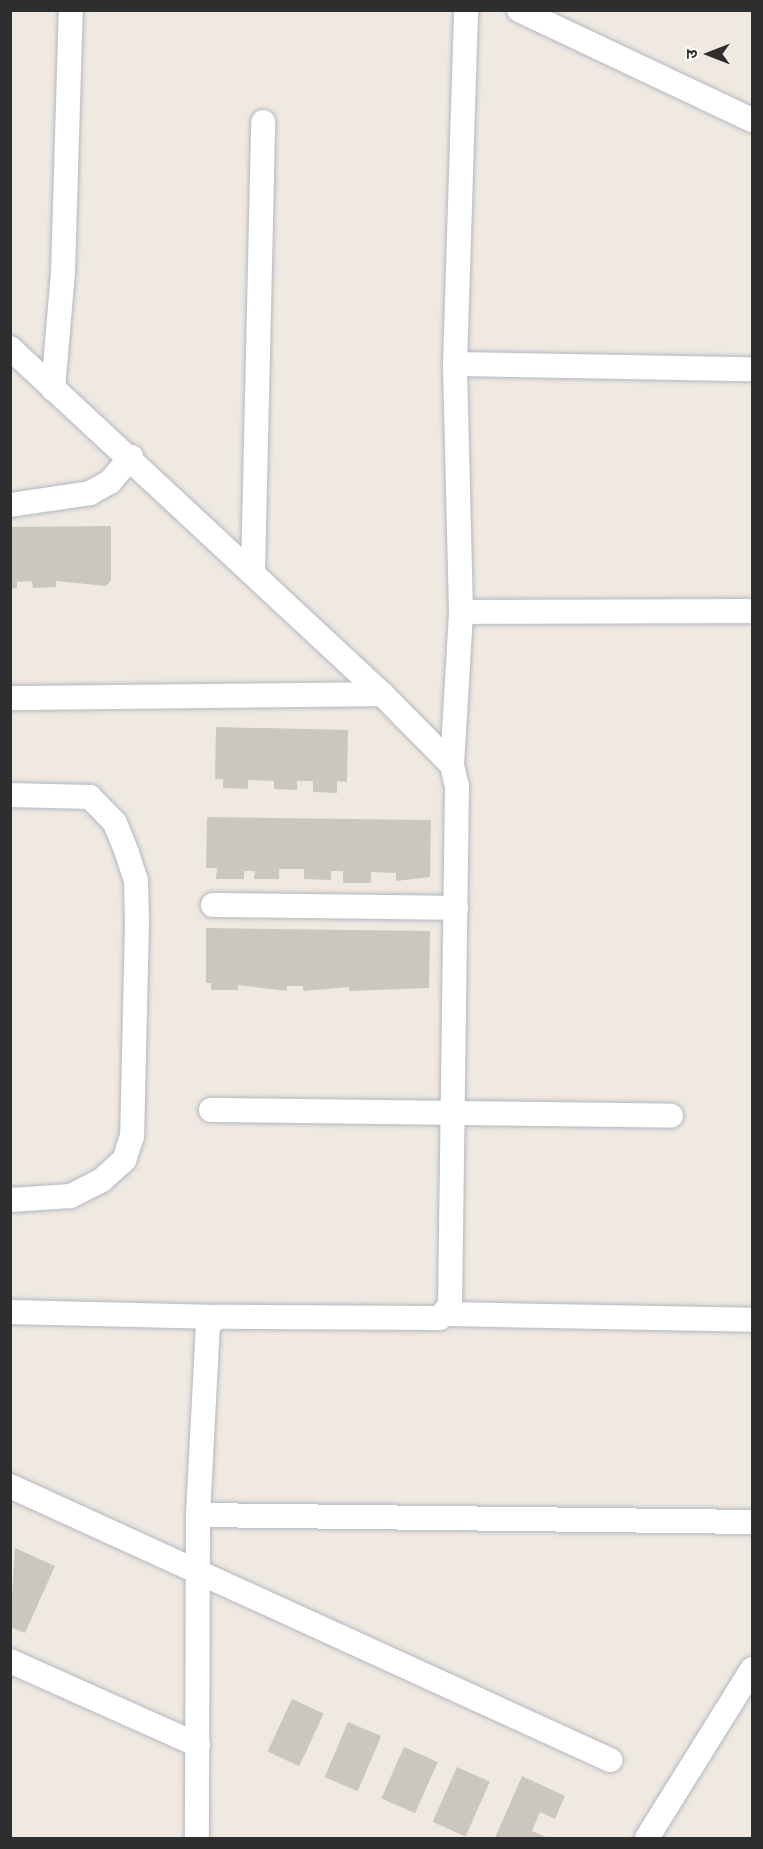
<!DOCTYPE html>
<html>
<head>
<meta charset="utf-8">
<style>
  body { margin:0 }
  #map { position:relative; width:763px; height:1849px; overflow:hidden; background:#efe9e1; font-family:"PT Sans Narrow","Noto Sans Devanagari",sans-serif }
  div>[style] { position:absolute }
  .building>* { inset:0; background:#cbc7bf; transform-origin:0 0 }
  .roads { filter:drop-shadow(0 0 2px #b4b7c1) drop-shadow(0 0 2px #b4b7c1) }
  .street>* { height:24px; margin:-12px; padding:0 12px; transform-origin:12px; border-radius:12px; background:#fff }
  span { translate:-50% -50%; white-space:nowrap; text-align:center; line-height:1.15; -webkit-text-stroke:5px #fff; paint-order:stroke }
  .frame { position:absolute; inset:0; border:12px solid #2e2e2e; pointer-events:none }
  .north { position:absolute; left:679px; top:24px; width:60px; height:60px; -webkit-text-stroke:4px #fff; paint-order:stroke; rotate:270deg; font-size:16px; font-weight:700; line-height:24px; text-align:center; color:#2e2e2e }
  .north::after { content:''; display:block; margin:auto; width:21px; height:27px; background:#2e2e2e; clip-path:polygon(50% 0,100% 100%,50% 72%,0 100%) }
</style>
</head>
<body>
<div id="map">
  <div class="building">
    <i style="clip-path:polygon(111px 526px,111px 580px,106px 586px,56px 581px,56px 587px,33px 588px,32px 581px,17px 582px,17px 588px,10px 589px,10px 527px)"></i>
    <i style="clip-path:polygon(216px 727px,348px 730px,347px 782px,337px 781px,337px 793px,313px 792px,313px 781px,297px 781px,297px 790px,274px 789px,274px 781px,248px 780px,248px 789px,223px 788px,223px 779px,215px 779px)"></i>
    <i style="clip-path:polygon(207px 817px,431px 820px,430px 877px,396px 881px,396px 873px,371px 872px,371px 883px,343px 883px,343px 871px,331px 871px,331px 880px,304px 879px,304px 869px,279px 869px,279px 879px,254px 879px,255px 871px,244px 871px,244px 879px,216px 879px,217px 868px,206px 868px)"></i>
    <i style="clip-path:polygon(206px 928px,430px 931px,429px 988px,349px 991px,349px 987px,303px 991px,303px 986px,287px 986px,287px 991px,238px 985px,238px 990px,211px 990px,211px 983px,206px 983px)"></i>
    <i style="clip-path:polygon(15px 1548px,55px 1566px,25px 1633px,10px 1627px)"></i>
    <i style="left:292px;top:1699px;width:35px;height:58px;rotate:25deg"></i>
    <i style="left:348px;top:1722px;width:36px;height:60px;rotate:23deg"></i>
    <i style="left:404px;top:1747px;width:37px;height:56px;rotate:24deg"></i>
    <i style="left:457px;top:1767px;width:36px;height:60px;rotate:24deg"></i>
    <i style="clip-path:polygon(522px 1776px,565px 1796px,555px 1819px,540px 1812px,532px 1831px,548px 1838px,495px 1838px)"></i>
  </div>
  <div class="roads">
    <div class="street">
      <i style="left:519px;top:10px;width:258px;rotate:25.3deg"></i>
      <i style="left:10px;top:348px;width:508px;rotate:42.93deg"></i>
      <i style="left:382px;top:694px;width:100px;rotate:45.4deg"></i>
      <i style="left:452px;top:765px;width:22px;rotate:77deg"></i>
      <i style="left:457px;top:786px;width:519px;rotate:90.77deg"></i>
      <i style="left:450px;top:1305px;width:16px;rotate:128deg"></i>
      <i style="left:440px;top:1318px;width:222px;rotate:-179.7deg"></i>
      <i style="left:218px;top:1317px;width:12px;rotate:145deg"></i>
      <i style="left:208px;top:1324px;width:191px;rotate:93deg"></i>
      <i style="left:198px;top:1515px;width:323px;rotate:90.2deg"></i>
      <i style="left:455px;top:364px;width:297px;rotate:1deg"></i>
      <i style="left:53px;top:389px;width:117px;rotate:-85.1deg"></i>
      <i style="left:63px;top:272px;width:262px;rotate:-88.3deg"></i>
      <i style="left:10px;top:505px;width:81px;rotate:-8.5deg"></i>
      <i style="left:90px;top:493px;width:23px;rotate:-29deg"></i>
      <i style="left:110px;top:482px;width:33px;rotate:-50deg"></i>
      <i style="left:253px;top:573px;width:451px;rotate:-88.7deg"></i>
      <i style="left:461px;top:612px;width:291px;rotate:-0.2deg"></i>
      <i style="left:10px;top:698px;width:372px;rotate:-0.6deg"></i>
      <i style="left:452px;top:765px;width:153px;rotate:-86.6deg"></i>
      <i style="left:461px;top:612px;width:248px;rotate:-91.4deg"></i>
      <i style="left:455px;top:364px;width:354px;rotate:-88.2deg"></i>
      <i style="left:10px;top:795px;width:80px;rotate:1.4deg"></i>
      <i style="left:90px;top:797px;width:36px;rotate:46deg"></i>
      <i style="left:115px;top:823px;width:32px;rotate:68deg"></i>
      <i style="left:127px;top:853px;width:29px;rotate:72deg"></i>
      <i style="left:136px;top:881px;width:41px;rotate:88.6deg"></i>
      <i style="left:137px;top:922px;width:214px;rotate:91.3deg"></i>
      <i style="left:132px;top:1136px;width:25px;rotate:108deg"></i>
      <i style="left:124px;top:1160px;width:30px;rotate:138deg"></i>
      <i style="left:102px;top:1180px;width:36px;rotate:153deg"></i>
      <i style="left:70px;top:1196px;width:60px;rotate:176.2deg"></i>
      <i style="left:213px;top:905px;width:243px;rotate:0.7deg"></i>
      <i style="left:211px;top:1110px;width:460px;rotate:0.7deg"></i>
      <i style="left:10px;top:1312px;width:208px;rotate:1.4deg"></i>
      <i style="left:448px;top:1314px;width:304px;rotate:1.1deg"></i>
      <i style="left:10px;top:1486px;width:660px;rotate:24.54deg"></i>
      <i style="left:198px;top:1515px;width:554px;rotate:0.72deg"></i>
      <i style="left:10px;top:1661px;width:206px;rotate:24.1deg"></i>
      <i style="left:647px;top:1838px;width:199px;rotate:-58.1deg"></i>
    </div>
  </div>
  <div class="frame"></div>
  <div class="north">उ</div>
</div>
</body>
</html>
